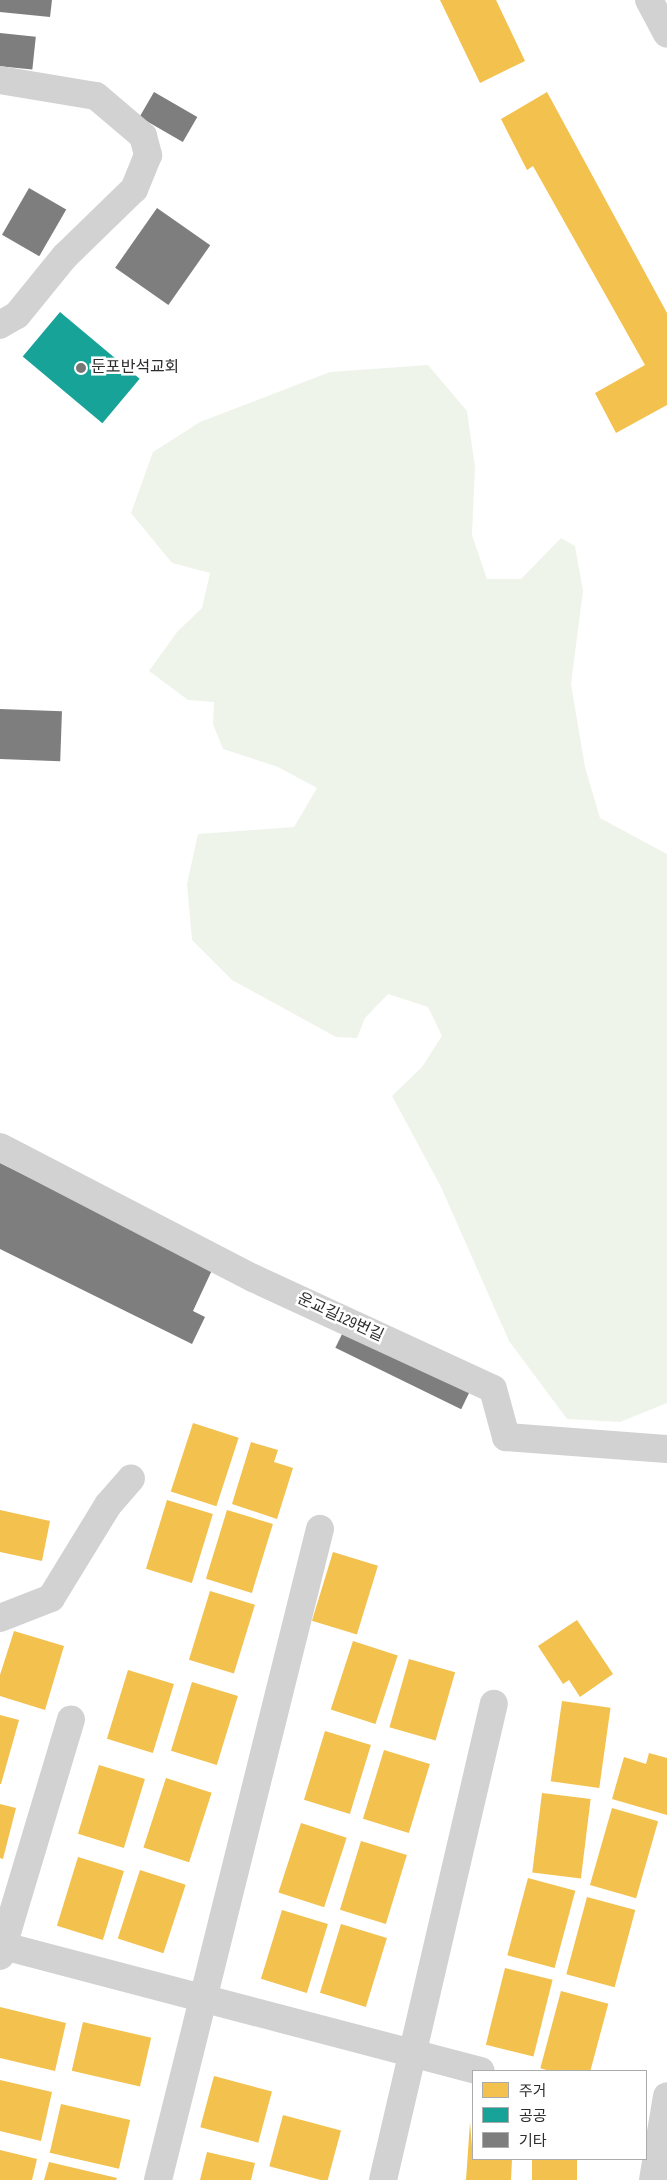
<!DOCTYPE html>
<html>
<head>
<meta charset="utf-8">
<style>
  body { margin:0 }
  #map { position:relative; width:667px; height:2180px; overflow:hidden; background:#fff; font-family:"Sofia Sans Condensed","Noto Sans KR",sans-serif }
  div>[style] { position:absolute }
  .green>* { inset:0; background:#eff4eb }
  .homes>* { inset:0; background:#f2c14e; transform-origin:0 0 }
  .public>* { inset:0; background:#17a398; transform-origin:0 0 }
  .building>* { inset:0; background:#7e7e7e; transform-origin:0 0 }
  .street>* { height:28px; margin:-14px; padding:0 14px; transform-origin:14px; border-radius:14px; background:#d2d2d2 }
  .dots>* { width:14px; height:14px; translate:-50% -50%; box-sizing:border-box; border:2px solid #fff; border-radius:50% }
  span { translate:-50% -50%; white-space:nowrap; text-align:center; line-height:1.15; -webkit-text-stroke:5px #fff; paint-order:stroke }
  .poi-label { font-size:16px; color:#2d2d2d }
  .left { translate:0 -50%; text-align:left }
  .street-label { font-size:16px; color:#2d2d2d }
  .legend { position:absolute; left:472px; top:2070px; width:175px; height:90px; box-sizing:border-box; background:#fff; border:1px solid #ababab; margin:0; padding:6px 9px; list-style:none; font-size:15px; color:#2d2d2d }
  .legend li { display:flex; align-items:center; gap:10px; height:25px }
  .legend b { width:25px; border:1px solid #ababab }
</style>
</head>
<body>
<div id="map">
  <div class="green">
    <i style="clip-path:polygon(428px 365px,467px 411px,475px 467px,472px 535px,487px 579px,521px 579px,561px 538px,575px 546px,583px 591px,571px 684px,585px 767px,600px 818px,667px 854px,667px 1403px,620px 1422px,567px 1419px,509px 1341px,441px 1187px,392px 1096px,422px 1067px,442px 1036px,428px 1007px,388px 994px,365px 1018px,357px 1038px,336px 1037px,232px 980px,192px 940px,187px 884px,198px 834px,294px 827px,317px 788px,278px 767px,223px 749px,213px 724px,214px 702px,188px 700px,149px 671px,177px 632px,202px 608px,210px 573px,172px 563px,131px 513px,153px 452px,200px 422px,330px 372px)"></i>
  </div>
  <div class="homes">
    <i style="clip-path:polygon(440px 0,496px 0,525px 61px,480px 83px)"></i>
    <i style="clip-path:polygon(547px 92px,667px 313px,667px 405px,616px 433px,595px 393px,645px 365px,533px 166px,527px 170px,501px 119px)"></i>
    <i style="left:193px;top:1423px;width:48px;height:72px;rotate:18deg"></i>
    <i style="clip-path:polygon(251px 1442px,278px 1450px,274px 1462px,293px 1468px,277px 1519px,232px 1504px)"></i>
    <i style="left:167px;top:1500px;width:48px;height:72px;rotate:17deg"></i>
    <i style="clip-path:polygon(0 1510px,50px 1521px,42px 1561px,0 1552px)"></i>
    <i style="left:227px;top:1510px;width:48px;height:72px;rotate:17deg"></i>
    <i style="left:333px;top:1552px;width:47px;height:72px;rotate:17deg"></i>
    <i style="left:210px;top:1591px;width:47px;height:72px;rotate:17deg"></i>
    <i style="clip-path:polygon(577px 1620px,613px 1674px,580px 1697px,569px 1680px,563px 1684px,538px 1646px)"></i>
    <i style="clip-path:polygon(14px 1631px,64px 1646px,45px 1710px,0 1696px,0 1675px)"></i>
    <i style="left:353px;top:1641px;width:47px;height:72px;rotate:18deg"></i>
    <i style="left:409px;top:1659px;width:48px;height:71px;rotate:16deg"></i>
    <i style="left:128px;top:1670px;width:48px;height:72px;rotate:17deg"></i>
    <i style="left:192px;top:1682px;width:48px;height:72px;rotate:17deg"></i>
    <i style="left:562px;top:1701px;width:49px;height:81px;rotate:8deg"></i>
    <i style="clip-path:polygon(0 1715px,19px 1720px,1px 1784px,0 1784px)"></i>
    <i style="left:325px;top:1731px;width:48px;height:72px;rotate:17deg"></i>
    <i style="left:384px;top:1750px;width:48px;height:72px;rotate:17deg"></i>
    <i style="clip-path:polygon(649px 1753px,667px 1758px,667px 1815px,612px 1799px,624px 1757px,646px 1764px)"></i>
    <i style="left:99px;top:1765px;width:48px;height:72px;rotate:17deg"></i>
    <i style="left:166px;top:1778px;width:48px;height:73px;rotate:18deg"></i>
    <i style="left:542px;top:1793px;width:49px;height:80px;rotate:7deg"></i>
    <i style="clip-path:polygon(0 1804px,16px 1808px,3px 1859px,0 1858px)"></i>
    <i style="left:612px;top:1808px;width:48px;height:80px;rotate:16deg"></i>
    <i style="left:301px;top:1823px;width:48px;height:73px;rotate:18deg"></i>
    <i style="left:361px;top:1841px;width:48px;height:72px;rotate:17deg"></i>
    <i style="left:78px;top:1857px;width:48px;height:72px;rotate:17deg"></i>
    <i style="left:140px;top:1870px;width:48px;height:72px;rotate:18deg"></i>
    <i style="left:528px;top:1878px;width:49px;height:80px;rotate:15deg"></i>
    <i style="left:587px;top:1897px;width:50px;height:80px;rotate:15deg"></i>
    <i style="left:282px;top:1910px;width:48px;height:72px;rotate:17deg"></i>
    <i style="left:341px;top:1924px;width:48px;height:72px;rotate:17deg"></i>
    <i style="left:505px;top:1968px;width:49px;height:79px;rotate:14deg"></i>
    <i style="left:561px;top:1991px;width:49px;height:80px;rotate:15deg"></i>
    <i style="clip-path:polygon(0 2007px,66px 2023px,55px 2071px,0 2058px)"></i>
    <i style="left:83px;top:2022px;width:70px;height:50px;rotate:13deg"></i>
    <i style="left:214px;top:2076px;width:60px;height:53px;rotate:15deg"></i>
    <i style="clip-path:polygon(0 2080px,52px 2092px,41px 2141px,0 2131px)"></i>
    <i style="left:61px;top:2104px;width:71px;height:50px;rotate:13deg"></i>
    <i style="left:283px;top:2115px;width:60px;height:53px;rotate:15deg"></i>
    <i style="clip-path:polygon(470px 2122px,473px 2159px,512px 2159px,511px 2180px,466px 2180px)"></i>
    <i style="clip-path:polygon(0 2150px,37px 2159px,32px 2180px,0 2180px)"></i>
    <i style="clip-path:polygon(207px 2152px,255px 2163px,251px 2180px,200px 2180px)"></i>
    <i style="left:532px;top:2159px;width:45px;height:21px"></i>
    <i style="clip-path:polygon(49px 2162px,117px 2178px,116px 2180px,44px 2180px)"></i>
  </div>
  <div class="public">
    <i style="left:60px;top:312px;width:104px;height:58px;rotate:40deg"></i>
  </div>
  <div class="building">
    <i style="clip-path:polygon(0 0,52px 0,50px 17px,0 12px)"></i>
    <i style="left:0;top:33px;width:36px;height:33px;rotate:6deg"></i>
    <i style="left:154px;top:92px;width:50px;height:29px;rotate:30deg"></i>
    <i style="left:29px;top:188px;width:43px;height:54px;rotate:30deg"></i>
    <i style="left:157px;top:208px;width:65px;height:73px;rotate:35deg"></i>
    <i style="left:0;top:709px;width:62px;height:50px;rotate:2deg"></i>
    <i style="clip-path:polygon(0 1163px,213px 1268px,193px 1311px,205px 1317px,192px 1344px,0 1249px)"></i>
    <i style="left:345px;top:1328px;width:140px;height:22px;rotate:26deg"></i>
  </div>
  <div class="street">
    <i style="left:649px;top:0;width:38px;rotate:62deg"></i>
    <i style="left:0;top:80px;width:97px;rotate:9.5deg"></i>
    <i style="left:96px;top:96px;width:62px;rotate:40.4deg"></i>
    <i style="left:143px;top:136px;width:20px;rotate:75deg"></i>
    <i style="left:148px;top:155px;width:37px;rotate:112deg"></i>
    <i style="left:134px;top:189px;width:96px;rotate:135.8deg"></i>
    <i style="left:65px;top:256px;width:76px;rotate:129.1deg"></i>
    <i style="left:17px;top:315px;width:20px;rotate:150deg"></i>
    <i style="left:0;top:1147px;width:285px;rotate:27.4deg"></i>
    <i style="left:253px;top:1278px;width:264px;rotate:24.8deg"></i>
    <i style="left:493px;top:1389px;width:50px;rotate:74.8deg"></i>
    <i style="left:506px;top:1437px;width:161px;rotate:4.3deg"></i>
    <i style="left:0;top:1618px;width:55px;rotate:-21.4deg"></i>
    <i style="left:51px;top:1598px;width:109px;rotate:-58.5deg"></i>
    <i style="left:108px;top:1505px;width:35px;rotate:-49deg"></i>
    <i style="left:0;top:1945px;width:497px;rotate:14.7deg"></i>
    <i style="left:0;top:1956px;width:247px;rotate:-73.3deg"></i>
    <i style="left:158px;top:2180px;width:671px;rotate:-76.03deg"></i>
    <i style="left:383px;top:2180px;width:489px;rotate:-76.9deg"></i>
    <i style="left:653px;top:2180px;width:85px;rotate:-80.5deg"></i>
  </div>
  <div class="dots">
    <i style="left:81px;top:368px;background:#767676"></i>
  </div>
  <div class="poi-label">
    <span class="left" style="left:91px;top:368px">둔포반석교회</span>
  </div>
  <div class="street-label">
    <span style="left:340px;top:1318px;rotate:25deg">운교길129번길</span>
  </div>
  <ul class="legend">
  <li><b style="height:14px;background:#f2c14e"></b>주거</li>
  <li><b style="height:14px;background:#17a398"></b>공공</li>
  <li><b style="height:14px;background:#7e7e7e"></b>기타</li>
  </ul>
</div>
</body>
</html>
